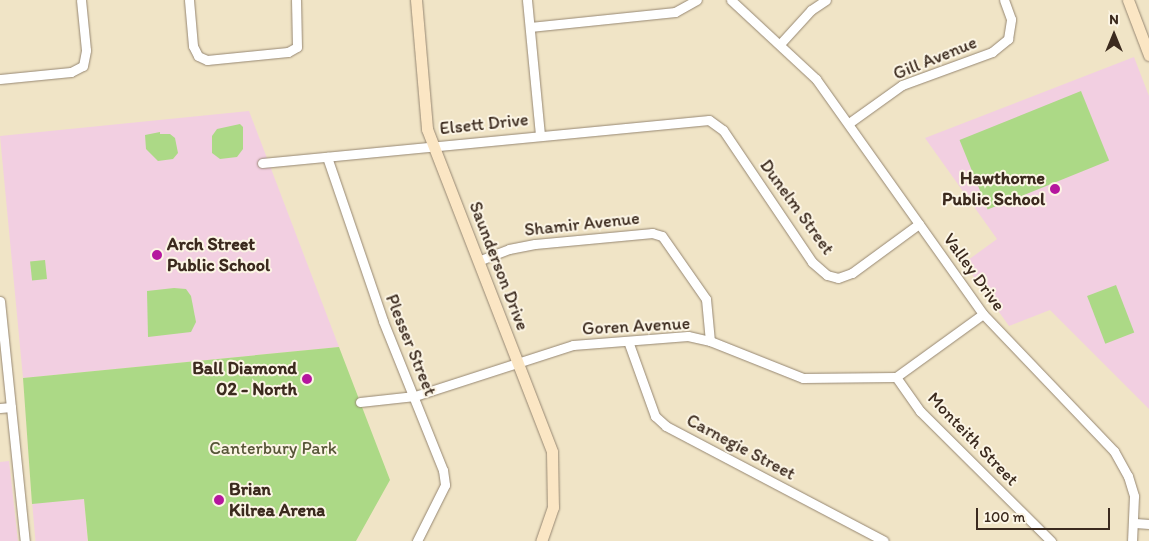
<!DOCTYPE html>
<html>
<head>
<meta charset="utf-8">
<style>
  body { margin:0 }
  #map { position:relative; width:1149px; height:541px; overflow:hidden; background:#f0e4c6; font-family:Itim,sans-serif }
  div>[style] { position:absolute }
  .built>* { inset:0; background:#f2cfe1; transform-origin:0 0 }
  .green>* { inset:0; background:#acd986; transform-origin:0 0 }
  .roads { filter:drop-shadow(0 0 1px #968772) drop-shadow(0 0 1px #968772) }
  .street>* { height:9px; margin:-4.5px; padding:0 4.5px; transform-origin:4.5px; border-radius:4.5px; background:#fff }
  .secondary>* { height:11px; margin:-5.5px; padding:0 5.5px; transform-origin:5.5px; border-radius:5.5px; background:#fbe6c4 }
  .dots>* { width:14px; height:14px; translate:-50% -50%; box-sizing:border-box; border:2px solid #fcf5e5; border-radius:50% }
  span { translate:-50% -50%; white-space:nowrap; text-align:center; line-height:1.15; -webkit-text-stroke:4px #fcf5e5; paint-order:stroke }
  .street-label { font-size:18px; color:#3b2a1e }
  .poi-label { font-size:18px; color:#3b2a1e; font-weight:700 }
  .right { translate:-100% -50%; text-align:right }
  .left { translate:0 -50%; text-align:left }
  .park-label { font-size:18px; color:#575638 }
  .north { position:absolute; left:1089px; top:10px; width:50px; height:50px; -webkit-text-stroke:4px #fcf5e5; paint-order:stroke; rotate:0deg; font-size:14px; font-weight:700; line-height:20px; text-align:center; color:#3b2a1e }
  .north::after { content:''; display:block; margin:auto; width:18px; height:22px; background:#3b2a1e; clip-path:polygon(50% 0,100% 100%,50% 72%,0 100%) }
  .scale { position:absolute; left:976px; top:508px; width:134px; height:22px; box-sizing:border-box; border:2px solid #3b2a1e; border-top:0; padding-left:6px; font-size:15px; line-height:18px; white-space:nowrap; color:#3b2a1e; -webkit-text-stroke:4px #fcf5e5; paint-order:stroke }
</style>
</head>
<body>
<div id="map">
  <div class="built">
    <i style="clip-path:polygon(1134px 57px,1149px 96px,1149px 409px,1050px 310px,1009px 326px,964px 263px,997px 239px,925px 138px)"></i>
    <i style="clip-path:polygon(249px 111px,339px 347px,23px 378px,0 136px)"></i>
    <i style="clip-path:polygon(9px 461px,18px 541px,0 541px,0 462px)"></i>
    <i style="left:84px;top:499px;width:42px;height:52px;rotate:85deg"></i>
  </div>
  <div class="green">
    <i style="left:1081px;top:91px;width:75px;height:131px;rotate:68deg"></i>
    <i style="clip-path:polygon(240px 124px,243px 127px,243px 149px,237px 157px,220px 159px,212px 153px,212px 136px,217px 129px)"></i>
    <i style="clip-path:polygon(160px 132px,160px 134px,170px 134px,175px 138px,178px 153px,173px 159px,158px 161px,146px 149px,145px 135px)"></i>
    <i style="left:45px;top:260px;width:19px;height:15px;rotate:84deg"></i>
    <i style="left:1116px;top:285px;width:51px;height:31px;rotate:69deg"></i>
    <i style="clip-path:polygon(174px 288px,186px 289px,191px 296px,196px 322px,191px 332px,148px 337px,147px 291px)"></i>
    <i style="clip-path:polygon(339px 347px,390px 480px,356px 541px,88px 541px,84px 499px,32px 504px,23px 378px)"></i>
  </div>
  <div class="roads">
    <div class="street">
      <i style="left:189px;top:0;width:46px;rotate:85deg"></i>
      <i style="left:193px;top:46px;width:11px;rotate:63deg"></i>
      <i style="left:198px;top:56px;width:10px;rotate:24deg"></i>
      <i style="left:207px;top:60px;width:81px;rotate:-5.6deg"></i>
      <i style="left:288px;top:52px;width:10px;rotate:-29deg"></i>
      <i style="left:297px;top:47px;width:47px;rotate:-91.2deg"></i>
      <i style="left:527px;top:0;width:135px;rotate:84.5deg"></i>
      <i style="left:731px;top:0;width:116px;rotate:42.9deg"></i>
      <i style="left:816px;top:79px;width:288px;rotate:54.6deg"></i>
      <i style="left:983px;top:314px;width:190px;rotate:46.3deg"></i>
      <i style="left:1114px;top:451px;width:29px;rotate:61deg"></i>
      <i style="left:1128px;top:476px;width:21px;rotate:73deg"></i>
      <i style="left:1134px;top:496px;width:45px;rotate:92.5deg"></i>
      <i style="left:530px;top:27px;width:146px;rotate:-5.9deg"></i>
      <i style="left:675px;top:12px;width:25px;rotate:-29deg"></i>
      <i style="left:780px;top:44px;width:46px;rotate:-47.6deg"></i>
      <i style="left:811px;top:10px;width:18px;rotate:-34deg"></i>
      <i style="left:0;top:79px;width:71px;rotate:-5.6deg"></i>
      <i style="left:71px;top:72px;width:13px;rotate:-27deg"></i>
      <i style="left:83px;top:66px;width:16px;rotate:-79deg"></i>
      <i style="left:86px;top:50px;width:50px;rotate:-95.7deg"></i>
      <i style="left:849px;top:123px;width:65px;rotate:-35.6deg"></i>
      <i style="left:902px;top:85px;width:96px;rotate:-20.1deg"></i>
      <i style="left:992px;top:52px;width:21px;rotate:-39deg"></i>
      <i style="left:1008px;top:39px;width:20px;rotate:-81deg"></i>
      <i style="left:1011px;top:19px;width:20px;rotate:-110deg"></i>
      <i style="left:327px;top:157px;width:173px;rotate:71.1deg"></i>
      <i style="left:383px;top:321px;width:161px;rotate:68.1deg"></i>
      <i style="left:443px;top:470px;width:15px;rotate:82deg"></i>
      <i style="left:445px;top:485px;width:63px;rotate:116.6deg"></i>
      <i style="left:262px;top:163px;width:449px;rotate:-5.5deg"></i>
      <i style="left:709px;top:120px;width:17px;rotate:36deg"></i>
      <i style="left:723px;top:130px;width:159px;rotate:56deg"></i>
      <i style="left:812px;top:262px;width:20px;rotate:41deg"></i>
      <i style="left:827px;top:275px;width:11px;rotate:15deg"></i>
      <i style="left:838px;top:278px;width:15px;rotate:-20deg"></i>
      <i style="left:852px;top:273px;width:83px;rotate:-36.2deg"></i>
      <i style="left:478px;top:261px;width:33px;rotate:-21deg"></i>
      <i style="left:509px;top:249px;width:26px;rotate:-11deg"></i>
      <i style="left:535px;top:244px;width:118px;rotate:-5.4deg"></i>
      <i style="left:652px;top:233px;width:10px;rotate:17deg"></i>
      <i style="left:662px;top:236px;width:77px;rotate:55.1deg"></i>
      <i style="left:706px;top:299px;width:42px;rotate:84.6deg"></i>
      <i style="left:0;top:301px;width:241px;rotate:84.1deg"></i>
      <i style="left:628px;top:341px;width:80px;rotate:70.2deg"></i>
      <i style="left:655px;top:416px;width:15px;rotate:42deg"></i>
      <i style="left:666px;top:426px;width:246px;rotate:27.8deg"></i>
      <i style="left:896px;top:377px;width:42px;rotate:54.8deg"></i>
      <i style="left:920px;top:411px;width:185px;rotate:44.8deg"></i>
      <i style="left:360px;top:402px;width:55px;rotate:-6.2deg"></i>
      <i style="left:415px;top:396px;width:166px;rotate:-17.9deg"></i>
      <i style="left:573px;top:345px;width:115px;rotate:-4.5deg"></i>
      <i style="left:688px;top:336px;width:23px;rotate:13deg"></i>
      <i style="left:710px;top:341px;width:100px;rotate:21.7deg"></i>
      <i style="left:803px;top:378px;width:93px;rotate:-0.6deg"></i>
      <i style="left:896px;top:377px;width:107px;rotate:-35.9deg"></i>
      <i style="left:0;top:408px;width:11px;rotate:-5deg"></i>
      <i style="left:1135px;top:523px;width:14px;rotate:4deg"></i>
    </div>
    <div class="secondary">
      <i style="left:416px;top:0;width:129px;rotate:85.1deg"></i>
      <i style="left:427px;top:129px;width:346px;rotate:68.8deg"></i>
      <i style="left:552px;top:452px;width:55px;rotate:89deg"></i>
      <i style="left:553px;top:507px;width:36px;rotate:109deg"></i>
      <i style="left:1128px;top:0;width:59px;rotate:69.1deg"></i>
    </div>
  </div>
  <div class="dots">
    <i style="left:1055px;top:189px;background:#b5179e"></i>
    <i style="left:157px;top:255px;background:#b5179e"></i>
    <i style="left:307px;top:379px;background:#b5179e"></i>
    <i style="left:219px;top:500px;background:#b5179e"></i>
  </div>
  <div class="street-label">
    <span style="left:935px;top:58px;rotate:-22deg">Gill Avenue</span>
    <span style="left:484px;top:124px;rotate:-6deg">Elsett Drive</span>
    <span style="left:797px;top:207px;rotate:54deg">Dunelm Street</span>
    <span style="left:582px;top:224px;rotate:-6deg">Shamir Avenue</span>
    <span style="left:499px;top:266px;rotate:69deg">Saunderson Drive</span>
    <span style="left:974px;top:272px;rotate:54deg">Valley Drive</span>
    <span style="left:636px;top:326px;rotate:-3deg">Goren Avenue</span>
    <span style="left:411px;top:345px;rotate:68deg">Plesser Street</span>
    <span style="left:973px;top:439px;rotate:46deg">Monteith Street</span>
    <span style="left:741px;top:447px;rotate:28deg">Carnegie Street</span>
  </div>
  <div class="poi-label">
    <span class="right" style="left:1045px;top:189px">Hawthorne<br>Public School</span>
    <span class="left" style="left:167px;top:255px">Arch Street<br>Public School</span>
    <span class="right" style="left:297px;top:379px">Ball Diamond<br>02 - North</span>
    <span class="left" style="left:229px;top:500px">Brian<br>Kilrea Arena</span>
  </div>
  <div class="park-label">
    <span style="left:273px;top:448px">Canterbury Park</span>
  </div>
  <div class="north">N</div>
  <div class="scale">100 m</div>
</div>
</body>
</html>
